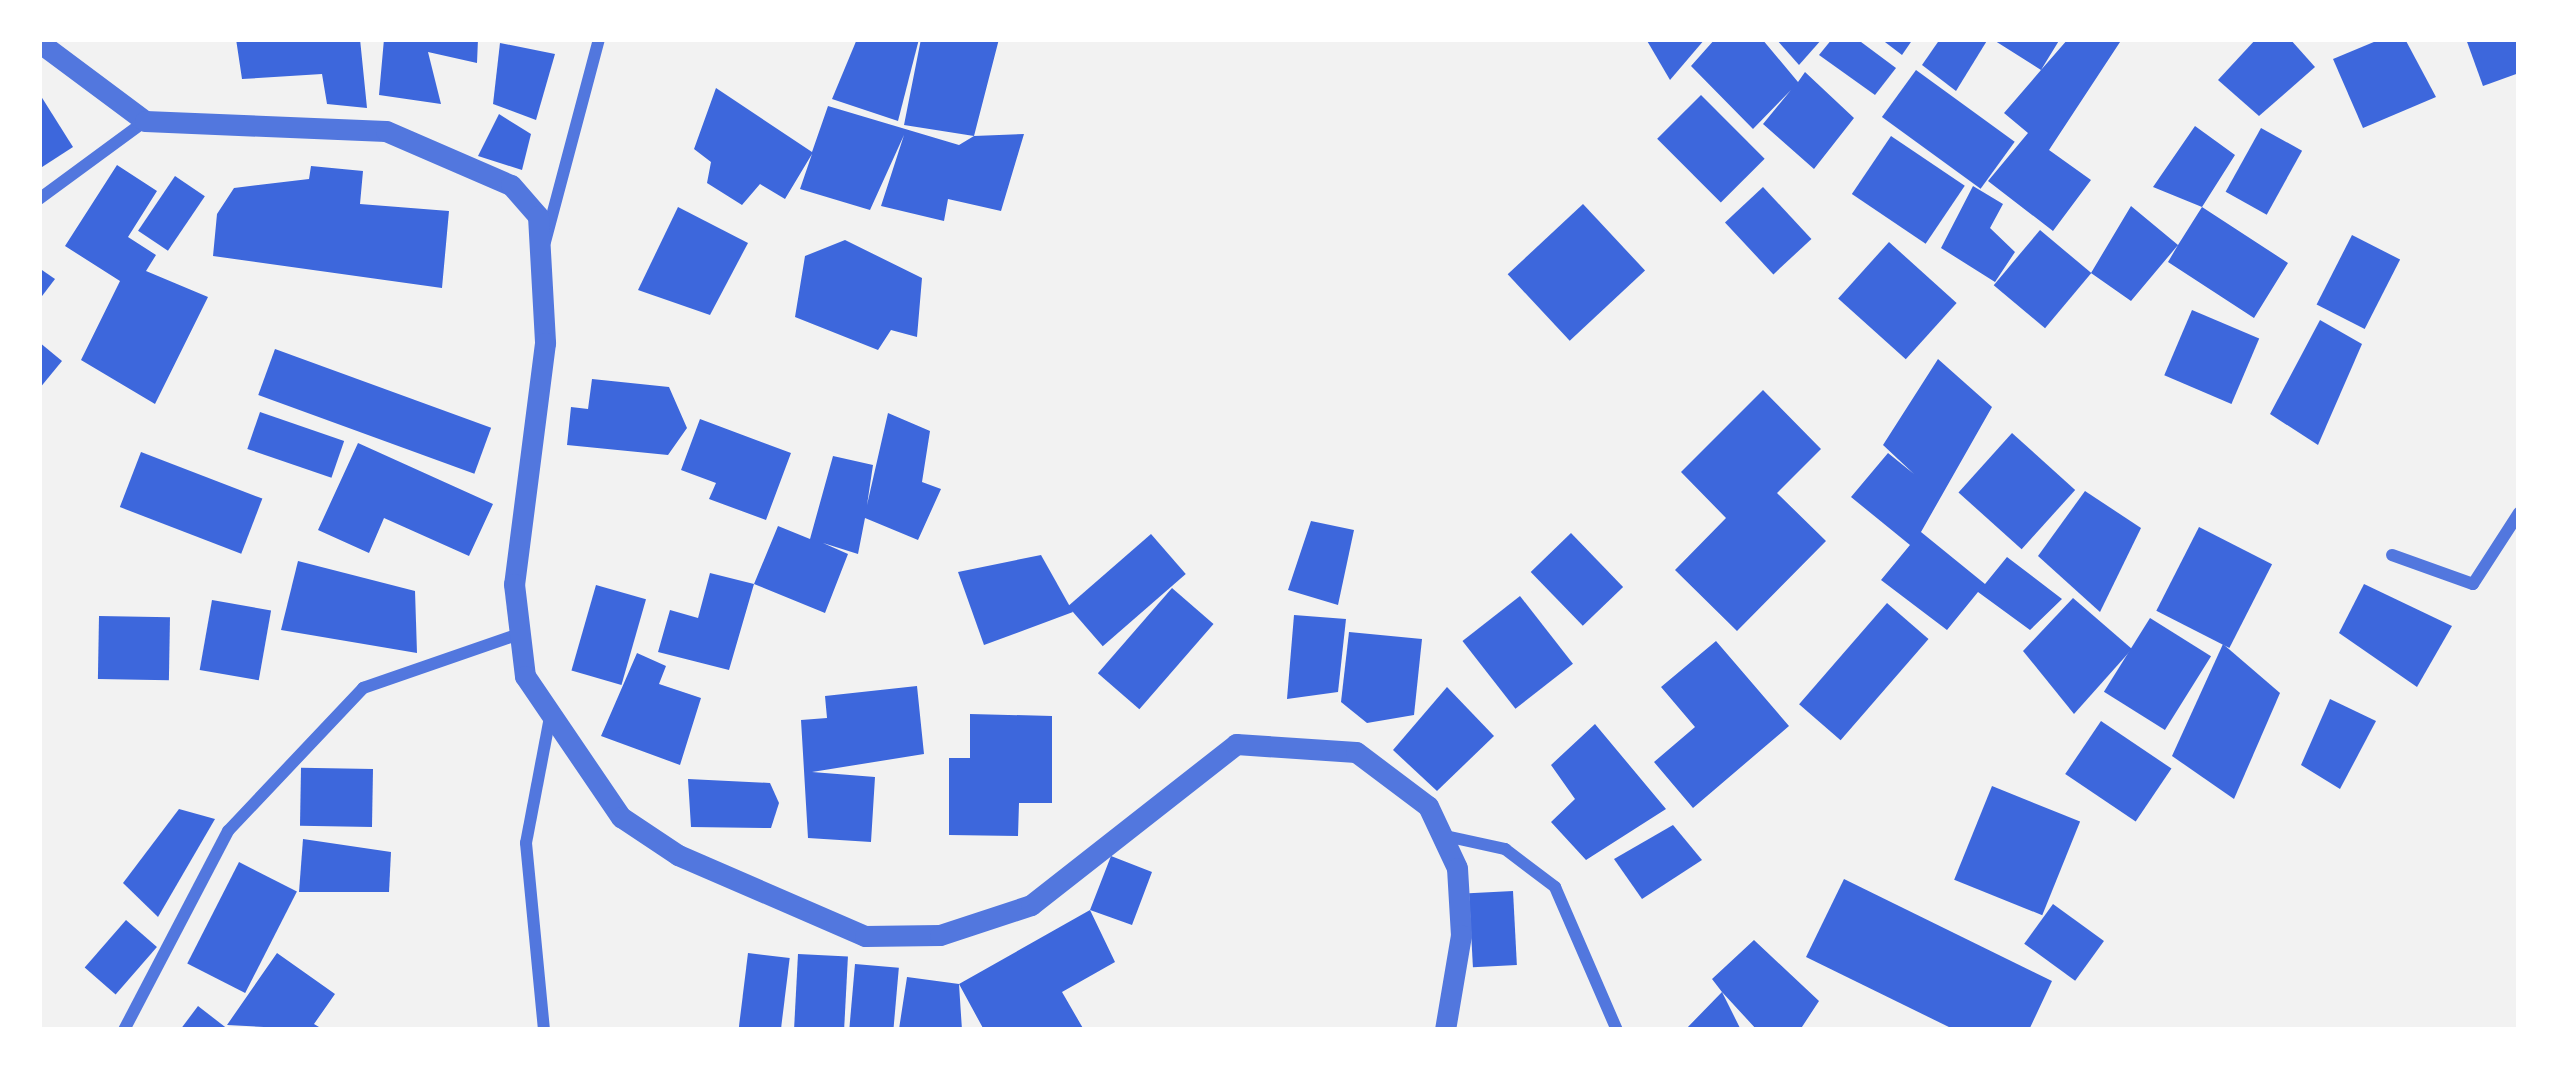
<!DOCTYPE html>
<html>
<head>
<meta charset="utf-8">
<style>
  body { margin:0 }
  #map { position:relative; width:2558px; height:1069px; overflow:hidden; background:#f2f2f2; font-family:"Space Grotesk",sans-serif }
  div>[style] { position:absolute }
  .building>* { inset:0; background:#3d67dc; transform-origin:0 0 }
  .minor>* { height:12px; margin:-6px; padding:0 6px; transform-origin:6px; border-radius:6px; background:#5277de }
  .tertiary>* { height:21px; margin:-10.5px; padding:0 10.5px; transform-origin:10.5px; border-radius:10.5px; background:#5277de }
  span { translate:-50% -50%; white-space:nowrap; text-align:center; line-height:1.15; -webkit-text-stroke:9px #fff; paint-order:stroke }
  .frame { position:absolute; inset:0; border:42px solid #fff; pointer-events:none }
</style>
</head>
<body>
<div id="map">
  <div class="building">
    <i style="clip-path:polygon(236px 39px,360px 39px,367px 108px,327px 104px,322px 74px,242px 79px)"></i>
    <i style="clip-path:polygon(384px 39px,478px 39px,477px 63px,428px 52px,441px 104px,379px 95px)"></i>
    <i style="clip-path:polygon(857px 39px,919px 39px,898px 121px,832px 99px)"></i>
    <i style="clip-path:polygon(921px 39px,999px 39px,974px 136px,1024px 134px,1001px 211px,948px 199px,944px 221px,881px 206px,904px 135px,870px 210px,800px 189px,812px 154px,785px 199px,760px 184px,742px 205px,707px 183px,711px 162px,694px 149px,716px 88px,812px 152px,828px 106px,959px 145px,974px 136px,904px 125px)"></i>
    <i style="clip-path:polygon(1646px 39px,1705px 39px,1670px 80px)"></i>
    <i style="clip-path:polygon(1715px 39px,1762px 39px,1798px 82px,1805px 72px,1854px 118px,1814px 169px,1763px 124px,1791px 90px,1753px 129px,1691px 66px)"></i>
    <i style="clip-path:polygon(1776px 39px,1822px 39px,1799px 65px)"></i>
    <i style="clip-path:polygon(1832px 39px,1857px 39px,1896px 68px,1875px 95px,1819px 55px)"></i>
    <i style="clip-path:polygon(1881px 39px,1913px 39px,1902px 55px)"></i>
    <i style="clip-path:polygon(1940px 39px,1988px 39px,1956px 91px,1922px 65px)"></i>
    <i style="clip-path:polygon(1992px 39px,2060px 39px,2041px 70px,2068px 39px,2122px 39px,2049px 150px,2091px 180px,2053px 231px,1988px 181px,2028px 133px,2004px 113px,2041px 70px)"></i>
    <i style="clip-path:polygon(2256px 39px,2290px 39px,2315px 67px,2259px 116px,2218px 80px)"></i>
    <i style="clip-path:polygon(2381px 39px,2405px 39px,2436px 97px,2363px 128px,2333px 59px)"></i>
    <i style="clip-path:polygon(2466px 39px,2519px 39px,2519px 73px,2483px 86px)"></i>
    <i style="clip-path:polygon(500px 43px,555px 54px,536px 120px,493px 104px)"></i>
    <i style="left:1916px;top:70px;width:122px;height:58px;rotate:36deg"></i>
    <i style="clip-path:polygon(39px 93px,73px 147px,39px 169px)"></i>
    <i style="left:1701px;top:95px;width:90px;height:62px;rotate:45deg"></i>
    <i style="clip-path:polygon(499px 114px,531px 134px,522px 170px,478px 156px)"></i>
    <i style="clip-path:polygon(2195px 126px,2235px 155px,2202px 207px,2288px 263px,2254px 318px,2168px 262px,2178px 245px,2131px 301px,2091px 273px,2131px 206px,2178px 245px,2202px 207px,2153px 187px)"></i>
    <i style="left:2261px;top:128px;width:47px;height:73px;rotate:29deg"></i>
    <i style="left:1891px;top:136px;width:89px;height:70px;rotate:34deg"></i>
    <i style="clip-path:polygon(117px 165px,157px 191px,128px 237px,156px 255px,146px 271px,208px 297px,155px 404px,81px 360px,120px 281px,65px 246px)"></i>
    <i style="clip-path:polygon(311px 166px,363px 171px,360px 204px,449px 211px,442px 288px,213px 256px,217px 214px,234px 188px,309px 179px)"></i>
    <i style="left:175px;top:176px;width:36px;height:66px;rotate:34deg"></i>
    <i style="clip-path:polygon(1973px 186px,2003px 204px,1990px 228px,2015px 252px,1995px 282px,1941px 248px)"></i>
    <i style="left:1763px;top:187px;width:71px;height:52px;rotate:47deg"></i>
    <i style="left:1583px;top:204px;width:91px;height:103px;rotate:47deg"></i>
    <i style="clip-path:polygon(678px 207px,748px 243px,710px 315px,638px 290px)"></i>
    <i style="left:2040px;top:230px;width:67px;height:72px;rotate:40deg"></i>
    <i style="left:2352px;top:235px;width:54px;height:78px;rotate:27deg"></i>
    <i style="clip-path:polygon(845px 240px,922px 278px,917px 337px,891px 330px,878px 350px,795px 317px,805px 256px)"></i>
    <i style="left:1889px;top:242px;width:91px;height:76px;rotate:42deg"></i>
    <i style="clip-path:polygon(39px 268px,55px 279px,39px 300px)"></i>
    <i style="left:2192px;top:310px;width:73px;height:71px;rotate:23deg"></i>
    <i style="clip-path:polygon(2320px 320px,2362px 344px,2318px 445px,2270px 414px)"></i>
    <i style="clip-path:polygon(39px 342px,62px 361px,39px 389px)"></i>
    <i style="left:275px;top:349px;width:230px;height:49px;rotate:20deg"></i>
    <i style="clip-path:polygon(1938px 359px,1992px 407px,1921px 532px,1985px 584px,2007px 557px,2062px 599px,2030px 630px,1978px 592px,1947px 630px,1881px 580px,1910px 545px,1851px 497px,1888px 453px,1914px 474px,1883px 445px)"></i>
    <i style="clip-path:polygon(592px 379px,669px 387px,687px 428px,668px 455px,567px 445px,571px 407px,588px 409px)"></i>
    <i style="clip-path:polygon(1763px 390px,1821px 449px,1777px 493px,1826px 541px,1737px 631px,1675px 570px,1726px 518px,1681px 472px)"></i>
    <i style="left:260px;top:412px;width:89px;height:39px;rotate:19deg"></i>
    <i style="clip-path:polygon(888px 413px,930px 431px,922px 482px,941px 489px,918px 540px,865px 518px,858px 554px,823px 543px,848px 554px,825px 613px,754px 584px,729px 670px,658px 652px,670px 610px,698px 618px,710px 573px,754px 584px,778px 526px,810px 539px,833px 456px,873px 465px,867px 505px)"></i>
    <i style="clip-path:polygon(700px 419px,791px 453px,766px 520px,709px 499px,716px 483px,681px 470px)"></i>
    <i style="left:2012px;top:433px;width:85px;height:80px;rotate:42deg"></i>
    <i style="clip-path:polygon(358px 443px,493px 504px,469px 556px,384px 518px,369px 553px,318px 530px)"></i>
    <i style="left:141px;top:452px;width:130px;height:59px;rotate:21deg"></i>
    <i style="clip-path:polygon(2085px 491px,2141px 528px,2100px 612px,2038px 556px)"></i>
    <i style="clip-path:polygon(1311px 521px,1354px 530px,1338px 605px,1288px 590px)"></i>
    <i style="left:2199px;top:527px;width:82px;height:94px;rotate:27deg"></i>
    <i style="left:1571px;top:533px;width:75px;height:56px;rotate:46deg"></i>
    <i style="left:1151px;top:534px;width:53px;height:110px;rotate:49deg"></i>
    <i style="clip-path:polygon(1041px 555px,1073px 612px,984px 645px,958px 572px)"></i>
    <i style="clip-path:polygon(298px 561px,415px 591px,417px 653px,281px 630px)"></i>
    <i style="clip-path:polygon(2364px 584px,2452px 626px,2417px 687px,2339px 633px)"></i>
    <i style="left:596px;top:585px;width:52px;height:89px;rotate:16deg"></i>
    <i style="left:1172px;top:588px;width:55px;height:113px;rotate:41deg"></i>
    <i style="left:1520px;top:596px;width:86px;height:73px;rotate:52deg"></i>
    <i style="clip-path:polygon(2073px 598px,2132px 649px,2074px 714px,2023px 651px)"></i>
    <i style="left:212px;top:600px;width:60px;height:71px;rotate:10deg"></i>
    <i style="left:1887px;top:603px;width:55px;height:134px;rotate:41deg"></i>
    <i style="clip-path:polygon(1294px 615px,1346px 619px,1338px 692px,1287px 699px)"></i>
    <i style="left:99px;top:616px;width:71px;height:63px;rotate:1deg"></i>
    <i style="left:2150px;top:618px;width:72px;height:87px;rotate:32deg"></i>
    <i style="clip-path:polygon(1349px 632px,1422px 639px,1414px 715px,1367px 723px,1341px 702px)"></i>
    <i style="clip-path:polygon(1716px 641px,1789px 726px,1693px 808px,1654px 762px,1695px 727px,1661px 687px)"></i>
    <i style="clip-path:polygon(2223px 644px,2280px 693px,2234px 799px,2172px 756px)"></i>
    <i style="clip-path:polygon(637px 653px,666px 666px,659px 684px,701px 698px,680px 765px,601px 736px)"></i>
    <i style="clip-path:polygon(917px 686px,924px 754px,812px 772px,875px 777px,871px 842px,808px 838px,801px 720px,827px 718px,825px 696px)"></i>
    <i style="clip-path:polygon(1447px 687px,1494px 736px,1437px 791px,1393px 750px)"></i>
    <i style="clip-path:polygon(2330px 699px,2376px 721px,2340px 789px,2301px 765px)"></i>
    <i style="clip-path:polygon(970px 714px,1052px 716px,1052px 803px,1019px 803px,1018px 836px,949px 835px,949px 758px,970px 758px)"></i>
    <i style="left:2101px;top:721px;width:85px;height:64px;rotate:34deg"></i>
    <i style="clip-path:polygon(1595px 724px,1666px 809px,1586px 860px,1551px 822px,1575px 799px,1551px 765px)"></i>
    <i style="left:373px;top:769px;width:58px;height:72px;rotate:91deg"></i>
    <i style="clip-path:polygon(688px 779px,770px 783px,779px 803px,771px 828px,691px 827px)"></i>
    <i style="left:1992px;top:786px;width:95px;height:101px;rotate:22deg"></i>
    <i style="clip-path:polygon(179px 809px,215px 819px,158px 917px,123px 883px)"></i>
    <i style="clip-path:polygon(1673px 825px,1702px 860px,1642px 899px,1614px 859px)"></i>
    <i style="clip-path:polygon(303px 839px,391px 852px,389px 892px,299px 892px)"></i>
    <i style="clip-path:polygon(1111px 856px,1152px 872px,1132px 925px,1090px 910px,1115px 962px,1062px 992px,1084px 1030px,984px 1030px,959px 984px,962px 1030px,899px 1029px,907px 977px,959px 984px,1090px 910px)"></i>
    <i style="left:239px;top:862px;width:65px;height:114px;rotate:27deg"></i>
    <i style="clip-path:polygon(1844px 879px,2052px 981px,2029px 1030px,1955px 1030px,1806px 957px)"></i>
    <i style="left:1513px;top:891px;width:74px;height:44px;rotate:87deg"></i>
    <i style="left:2053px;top:904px;width:63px;height:49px;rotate:36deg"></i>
    <i style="left:126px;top:920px;width:41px;height:63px;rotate:41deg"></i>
    <i style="clip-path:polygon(1754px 940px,1819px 1001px,1800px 1030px,1757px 1030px,1722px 992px,1741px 1030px,1685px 1030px,1722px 992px,1712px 979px)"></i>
    <i style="clip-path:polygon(277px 953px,335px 994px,314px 1024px,324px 1030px,227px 1025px)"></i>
    <i style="left:748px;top:953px;width:42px;height:77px;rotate:7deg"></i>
    <i style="left:798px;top:954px;width:50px;height:76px;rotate:3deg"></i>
    <i style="left:855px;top:964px;width:44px;height:66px;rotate:5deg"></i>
    <i style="clip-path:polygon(198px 1006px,229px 1030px,180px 1030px)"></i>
  </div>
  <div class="minor">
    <i style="left:39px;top:199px;width:132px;rotate:-36.3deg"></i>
    <i style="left:545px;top:242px;width:210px;rotate:-75.1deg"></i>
    <i style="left:2392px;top:555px;width:86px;rotate:19.7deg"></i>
    <i style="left:2473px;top:584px;width:85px;rotate:-57.1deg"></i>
    <i style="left:1441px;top:835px;width:66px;rotate:12.3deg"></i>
    <i style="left:1505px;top:849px;width:63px;rotate:37.2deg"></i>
    <i style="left:1555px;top:887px;width:156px;rotate:66.6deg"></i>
    <i style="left:124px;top:1030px;width:225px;rotate:-62.4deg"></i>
    <i style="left:228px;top:831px;width:197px;rotate:-46.6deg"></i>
    <i style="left:363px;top:688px;width:165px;rotate:-19.1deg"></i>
    <i style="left:544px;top:1030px;width:188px;rotate:-95.5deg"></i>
    <i style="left:526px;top:843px;width:123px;rotate:-79.2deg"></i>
  </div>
  <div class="tertiary">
    <i style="left:39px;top:42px;width:132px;rotate:36.7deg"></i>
    <i style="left:145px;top:121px;width:241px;rotate:2.4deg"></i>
    <i style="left:386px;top:131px;width:136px;rotate:23.4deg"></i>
    <i style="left:511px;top:185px;width:41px;rotate:48.9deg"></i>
    <i style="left:538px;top:216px;width:127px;rotate:86.8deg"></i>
    <i style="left:545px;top:343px;width:243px;rotate:97.3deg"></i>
    <i style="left:514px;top:584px;width:93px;rotate:83.2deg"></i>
    <i style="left:525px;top:676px;width:171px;rotate:55.8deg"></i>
    <i style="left:621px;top:817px;width:69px;rotate:33.7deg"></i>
    <i style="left:678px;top:855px;width:204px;rotate:23.4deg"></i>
    <i style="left:865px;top:936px;width:75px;rotate:-0.8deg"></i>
    <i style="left:940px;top:935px;width:96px;rotate:-18.2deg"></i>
    <i style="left:1031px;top:905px;width:261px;rotate:-38.1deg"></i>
    <i style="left:1236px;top:744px;width:120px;rotate:3.8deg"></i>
    <i style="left:1356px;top:752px;width:90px;rotate:36.9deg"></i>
    <i style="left:1428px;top:806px;width:68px;rotate:64.9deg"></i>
    <i style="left:1457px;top:868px;width:67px;rotate:86.6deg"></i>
    <i style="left:1461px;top:935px;width:96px;rotate:99.6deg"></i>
  </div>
  <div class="frame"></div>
</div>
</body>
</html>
